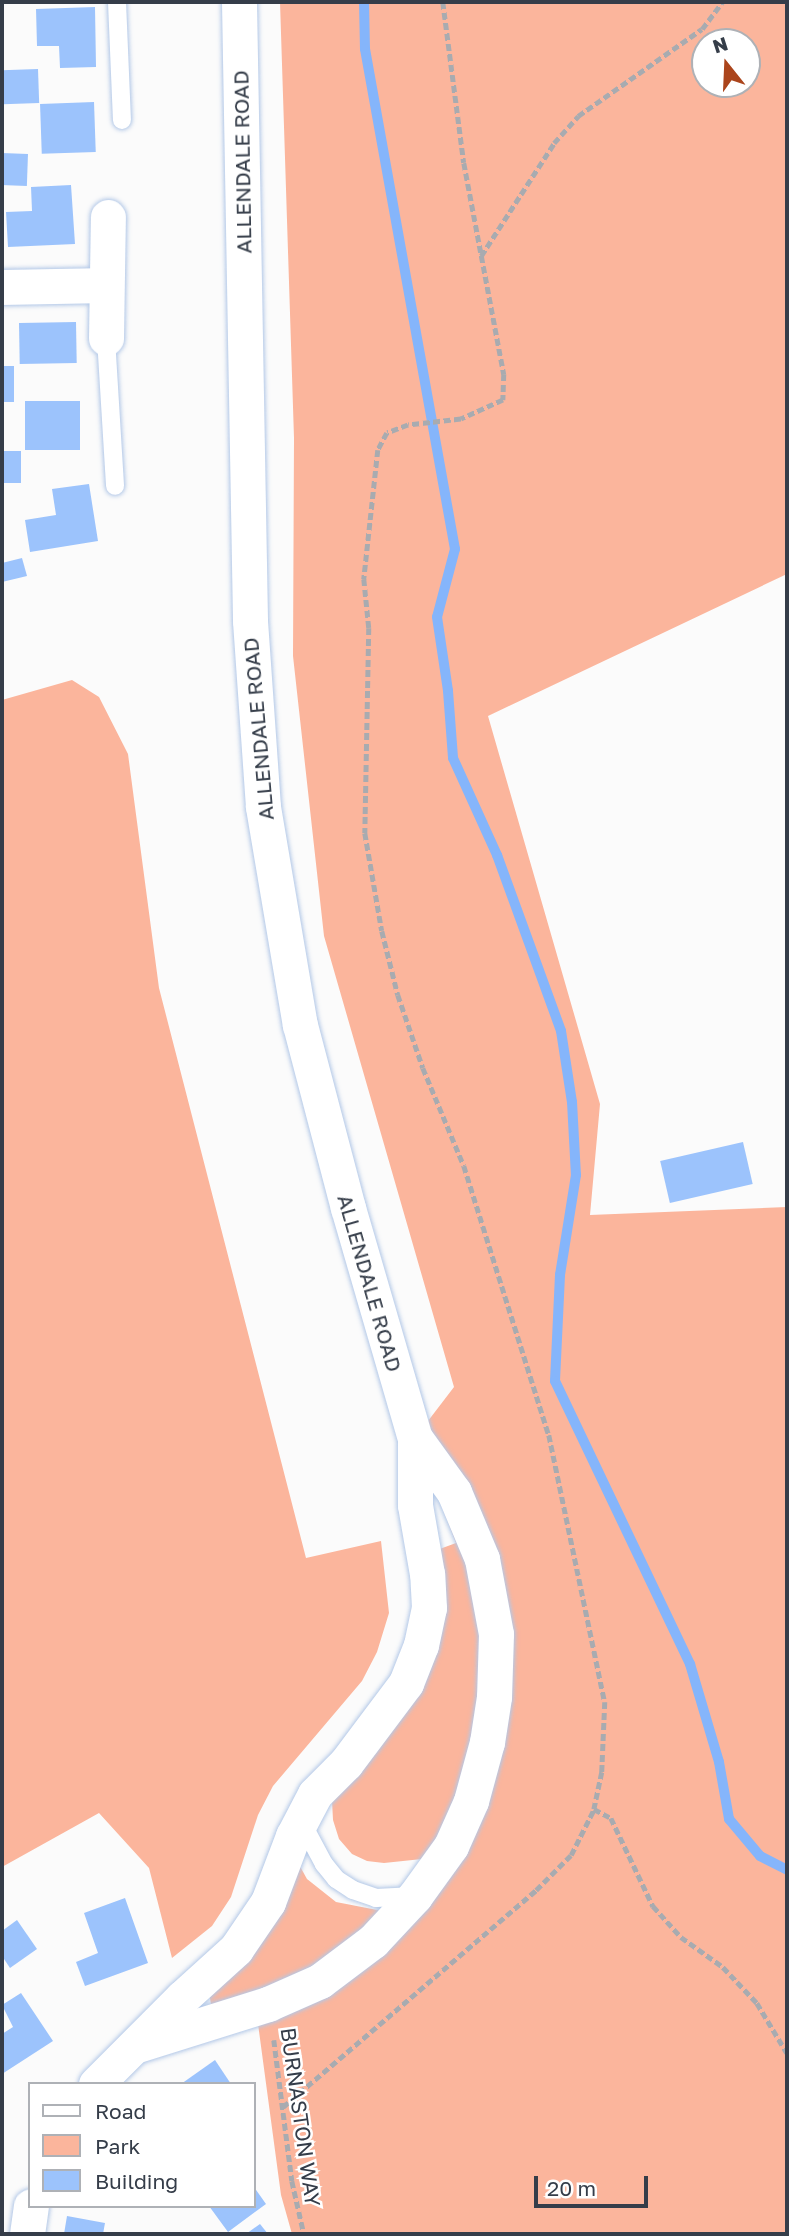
<!DOCTYPE html>
<html>
<head>
<meta charset="utf-8">
<style>
  body { margin:0 }
  #map { position:relative; width:789px; height:2236px; overflow:hidden; background:#fbfbfb; font-family:"Golos Text",sans-serif }
  div>[style] { position:absolute }
  .green>* { inset:0; background:#fbb59c }
  .stream>* { height:10px; margin:-5px; padding:0 5px; transform-origin:5px; border-radius:5px; background:#85b5fb }
  .building>* { inset:0; background:#9cc3fc; transform-origin:0 0 }
  .path>* { height:4.5px; margin-top:-2.25px; transform-origin:0; background:repeating-linear-gradient(90deg,#a8abb0 0 7px,transparent 0 10.5px) }
  .roads { filter:drop-shadow(0 0 2px #b3c8e7) drop-shadow(0 0 2px #b3c8e7) }
  .service>* { height:18px; margin:-9px; padding:0 9px; transform-origin:9px; border-radius:9px; background:#fff }
  .minor>* { height:35px; margin:-17.5px; padding:0 17.5px; transform-origin:17.5px; border-radius:17.5px; background:#fff }
  span { translate:-50% -50%; white-space:nowrap; text-align:center; line-height:1.15; -webkit-text-stroke:5px #fff; paint-order:stroke }
  .street-label { font-size:21px; color:#353d49 }
  .frame { position:absolute; inset:0; border:4px solid #353d49; pointer-events:none }
  .legend { position:absolute; left:28px; top:2082px; width:228px; height:126px; box-sizing:border-box; background:#fff; border:2px solid #aeb1b6; margin:0; padding:9px 12px; list-style:none; font-size:21px; color:#353d49 }
  .legend li { display:flex; align-items:center; gap:14px; height:35px }
  .legend b { width:35px; border:2px solid #aeb1b6 }
  .north { position:absolute; left:691px; top:28px; width:70px; height:70px; box-sizing:border-box; background:#fff; border:2px solid #aeb1b6; border-radius:50%; rotate:342deg; font-size:19px; font-weight:700; line-height:28px; text-align:center; color:#353d49 }
  .north::after { content:''; display:block; margin:auto; width:24px; height:32px; background:#ab451c; clip-path:polygon(50% 0,100% 100%,50% 72%,0 100%) }
  .scale { position:absolute; left:534px; top:2176px; width:114px; height:32px; box-sizing:border-box; border:4px solid #353d49; border-top:0; padding-left:9px; font-size:21px; line-height:24px; white-space:nowrap; color:#353d49; -webkit-text-stroke:5px #fff; paint-order:stroke }
</style>
</head>
<body>
<div id="map">
  <div class="green">
    <i style="clip-path:polygon(evenodd,280px 2px,787px 2px,787px 574px,488px 716px,600px 1104px,590px 1215px,787px 1207px,787px 2234px,292px 2234px,281px 2195px,256px 2009px,218px 2014px,211px 2004px,209px 1993px,297px 1861px,307px 1879px,336px 1902px,398px 1914px,422px 1859px,384px 1863px,367px 1861px,352px 1854px,339px 1839px,333px 1820px,332px 1801px,376px 1721px,437px 1550px,456px 1543px,415px 1438px,454px 1387px,324px 936px,293px 656px,294px 438px,280px 2px,705px 42px,747px 42px,747px 84px,705px 84px,705px 42px)"></i>
    <i style="clip-path:polygon(72px 680px,99px 697px,128px 754px,159px 988px,306px 1558px,381px 1541px,389px 1613px,377px 1652px,362px 1681px,273px 1786px,258px 1815px,231px 1897px,212px 1926px,172px 1958px,149px 1868px,99px 1813px,2px 1867px,2px 700px)"></i>
  </div>
  <div class="stream">
    <i style="left:364px;top:2px;width:47px;rotate:88.8deg"></i>
    <i style="left:365px;top:49px;width:508px;rotate:79.8deg"></i>
    <i style="left:455px;top:549px;width:70px;rotate:104.8deg"></i>
    <i style="left:437px;top:617px;width:75px;rotate:81.5deg"></i>
    <i style="left:448px;top:691px;width:67px;rotate:85.7deg"></i>
    <i style="left:453px;top:758px;width:107px;rotate:65.6deg"></i>
    <i style="left:497px;top:855px;width:187px;rotate:70deg"></i>
    <i style="left:561px;top:1031px;width:72px;rotate:81.2deg"></i>
    <i style="left:572px;top:1102px;width:73px;rotate:86.9deg"></i>
    <i style="left:576px;top:1175px;width:101px;rotate:99.1deg"></i>
    <i style="left:560px;top:1275px;width:106px;rotate:92.7deg"></i>
    <i style="left:555px;top:1381px;width:314px;rotate:64.5deg"></i>
    <i style="left:690px;top:1664px;width:102px;rotate:73.5deg"></i>
    <i style="left:719px;top:1762px;width:58px;rotate:80deg"></i>
    <i style="left:729px;top:1819px;width:48px;rotate:50deg"></i>
    <i style="left:760px;top:1856px;width:30px;rotate:27deg"></i>
  </div>
  <div class="building">
    <i style="clip-path:polygon(95px 7px,96px 67px,60px 68px,59px 46px,37px 46px,36px 9px)"></i>
    <i style="left:38px;top:69px;width:34px;height:36px;rotate:88deg"></i>
    <i style="left:94px;top:102px;width:50px;height:54px;rotate:88deg"></i>
    <i style="left:2px;top:153px;width:26px;height:32px;rotate:2deg"></i>
    <i style="clip-path:polygon(71px 185px,75px 244px,8px 247px,6px 212px,32px 211px,31px 187px)"></i>
    <i style="left:76px;top:322px;width:41px;height:57px;rotate:89deg"></i>
    <i style="left:2px;top:366px;width:12px;height:36px"></i>
    <i style="left:80px;top:401px;width:49px;height:55px;rotate:90deg"></i>
    <i style="left:2px;top:451px;width:19px;height:32px"></i>
    <i style="clip-path:polygon(89px 484px,98px 541px,30px 552px,25px 520px,56px 515px,52px 489px)"></i>
    <i style="clip-path:polygon(22px 558px,27px 576px,2px 582px,2px 563px)"></i>
    <i style="left:743px;top:1142px;width:43px;height:85px;rotate:77deg"></i>
    <i style="clip-path:polygon(125px 1898px,148px 1963px,85px 1986px,76px 1962px,98px 1953px,84px 1913px)"></i>
    <i style="clip-path:polygon(17px 1920px,37px 1949px,10px 1968px,2px 1956px,2px 1931px)"></i>
    <i style="clip-path:polygon(21px 1993px,53px 2041px,2px 2074px,2px 2034px,13px 2027px,2px 2005px)"></i>
    <i style="clip-path:polygon(215px 2060px,231px 2084px,181px 2084px)"></i>
    <i style="clip-path:polygon(254px 2187px,266px 2204px,228px 2232px,209px 2206px,254px 2206px)"></i>
    <i style="clip-path:polygon(67px 2216px,105px 2223px,103px 2234px,64px 2234px)"></i>
    <i style="clip-path:polygon(260px 2224px,268px 2234px,246px 2234px)"></i>
  </div>
  <div class="path">
    <i style="left:443px;top:2px;width:162px;rotate:82.6deg"></i>
    <i style="left:464px;top:163px;width:215px;rotate:79.3deg"></i>
    <i style="left:504px;top:374px;width:26px;rotate:92deg"></i>
    <i style="left:503px;top:400px;width:46px;rotate:155.7deg"></i>
    <i style="left:461px;top:419px;width:53px;rotate:173.5deg"></i>
    <i style="left:408px;top:425px;width:22px;rotate:159deg"></i>
    <i style="left:387px;top:433px;width:19px;rotate:118deg"></i>
    <i style="left:378px;top:450px;width:130px;rotate:96.2deg"></i>
    <i style="left:364px;top:579px;width:49px;rotate:84.2deg"></i>
    <i style="left:369px;top:628px;width:205px;rotate:91.1deg"></i>
    <i style="left:365px;top:833px;width:99px;rotate:80.2deg"></i>
    <i style="left:382px;top:931px;width:66px;rotate:76deg"></i>
    <i style="left:398px;top:995px;width:77px;rotate:71.1deg"></i>
    <i style="left:423px;top:1068px;width:106px;rotate:67.3deg"></i>
    <i style="left:464px;top:1166px;width:282px;rotate:72.5deg"></i>
    <i style="left:549px;top:1435px;width:273px;rotate:78.2deg"></i>
    <i style="left:605px;top:1702px;width:70px;rotate:92.5deg"></i>
    <i style="left:602px;top:1772px;width:38px;rotate:102deg"></i>
    <i style="left:594px;top:1809px;width:19px;rotate:28deg"></i>
    <i style="left:611px;top:1818px;width:98px;rotate:64.5deg"></i>
    <i style="left:653px;top:1906px;width:42px;rotate:47.9deg"></i>
    <i style="left:681px;top:1937px;width:52px;rotate:35.5deg"></i>
    <i style="left:723px;top:1967px;width:50px;rotate:46.6deg"></i>
    <i style="left:757px;top:2003px;width:58px;rotate:59deg"></i>
    <i style="left:481px;top:256px;width:135px;rotate:-57.1deg"></i>
    <i style="left:554px;top:143px;width:36px;rotate:-48deg"></i>
    <i style="left:578px;top:116px;width:151px;rotate:-35.1deg"></i>
    <i style="left:702px;top:29px;width:34px;rotate:-53deg"></i>
    <i style="left:274px;top:2040px;width:142px;rotate:82.7deg"></i>
    <i style="left:292px;top:2181px;width:54px;rotate:77.2deg"></i>
    <i style="left:283px;top:2107px;width:333px;rotate:-40.6deg"></i>
    <i style="left:536px;top:1890px;width:49px;rotate:-45deg"></i>
    <i style="left:571px;top:1855px;width:51px;rotate:-63.4deg"></i>
  </div>
  <div class="roads">
    <div class="service">
      <i style="left:117px;top:2px;width:118px;rotate:87.6deg"></i>
      <i style="left:106px;top:338px;width:148px;rotate:86.5deg"></i>
      <i style="left:301px;top:1821px;width:49px;rotate:61.9deg"></i>
      <i style="left:324px;top:1864px;width:19px;rotate:51deg"></i>
      <i style="left:336px;top:1879px;width:20px;rotate:33deg"></i>
      <i style="left:353px;top:1890px;width:24px;rotate:19deg"></i>
      <i style="left:376px;top:1898px;width:38px;rotate:-3deg"></i>
    </div>
    <div class="minor">
      <i style="left:239px;top:2px;width:619px;rotate:88.98deg"></i>
      <i style="left:250px;top:621px;width:186px;rotate:86deg"></i>
      <i style="left:263px;top:807px;width:221px;rotate:80.4deg"></i>
      <i style="left:300px;top:1025px;width:189px;rotate:75.3deg"></i>
      <i style="left:348px;top:1208px;width:240px;rotate:73.8deg"></i>
      <i style="left:2px;top:287px;width:103px;rotate:-1.1deg"></i>
      <i style="left:106px;top:338px;width:121px;rotate:-89.1deg"></i>
      <i style="left:96px;top:2084px;width:122px;rotate:-45deg"></i>
      <i style="left:182px;top:1998px;width:73px;rotate:-42.2deg"></i>
      <i style="left:236px;top:1949px;width:57px;rotate:-55.8deg"></i>
      <i style="left:268px;top:1902px;width:71px;rotate:-69.3deg"></i>
      <i style="left:293px;top:1836px;width:47px;rotate:-62.4deg"></i>
      <i style="left:315px;top:1794px;width:44px;rotate:-45deg"></i>
      <i style="left:346px;top:1763px;width:100px;rotate:-53.1deg"></i>
      <i style="left:406px;top:1683px;width:41px;rotate:-68.5deg"></i>
      <i style="left:421px;top:1645px;width:38px;rotate:-78deg"></i>
      <i style="left:429px;top:1608px;width:34px;rotate:-93deg"></i>
      <i style="left:427px;top:1574px;width:70px;rotate:-99.9deg"></i>
      <i style="left:415px;top:1505px;width:67px;rotate:-90deg"></i>
      <i style="left:415px;top:1438px;width:67px;rotate:54.2deg"></i>
      <i style="left:454px;top:1492px;width:73px;rotate:67.3deg"></i>
      <i style="left:482px;top:1559px;width:76px;rotate:79.4deg"></i>
      <i style="left:496px;top:1634px;width:63px;rotate:91.8deg"></i>
      <i style="left:494px;top:1697px;width:46px;rotate:98.8deg"></i>
      <i style="left:487px;top:1742px;width:61px;rotate:105.2deg"></i>
      <i style="left:471px;top:1801px;width:49px;rotate:114deg"></i>
      <i style="left:451px;top:1846px;width:62px;rotate:125.8deg"></i>
      <i style="left:415px;top:1896px;width:62px;rotate:133deg"></i>
      <i style="left:373px;top:1941px;width:66px;rotate:143deg"></i>
      <i style="left:320px;top:1981px;width:57px;rotate:156.1deg"></i>
      <i style="left:268px;top:2004px;width:137px;rotate:162.6deg"></i>
      <i style="left:27px;top:2234px;width:28px;rotate:-82deg"></i>
    </div>
  </div>
  <div class="street-label">
    <span style="left:242px;top:162px;rotate:-91deg">ALLENDALE ROAD</span>
    <span style="left:258px;top:729px;rotate:-95deg">ALLENDALE ROAD</span>
    <span style="left:370px;top:1283px;rotate:74deg">ALLENDALE ROAD</span>
    <span style="left:301px;top:2117px;rotate:82deg">BURNASTON WAY</span>
  </div>
  <div class="frame"></div>
  <ul class="legend">
  <li><b style="height:9px;background:#fff"></b>Road</li>
  <li><b style="height:19px;background:#fbb59c"></b>Park</li>
  <li><b style="height:19px;background:#9cc3fc"></b>Building</li>
  </ul>
  <div class="north">N</div>
  <div class="scale">20 m</div>
</div>
</body>
</html>
